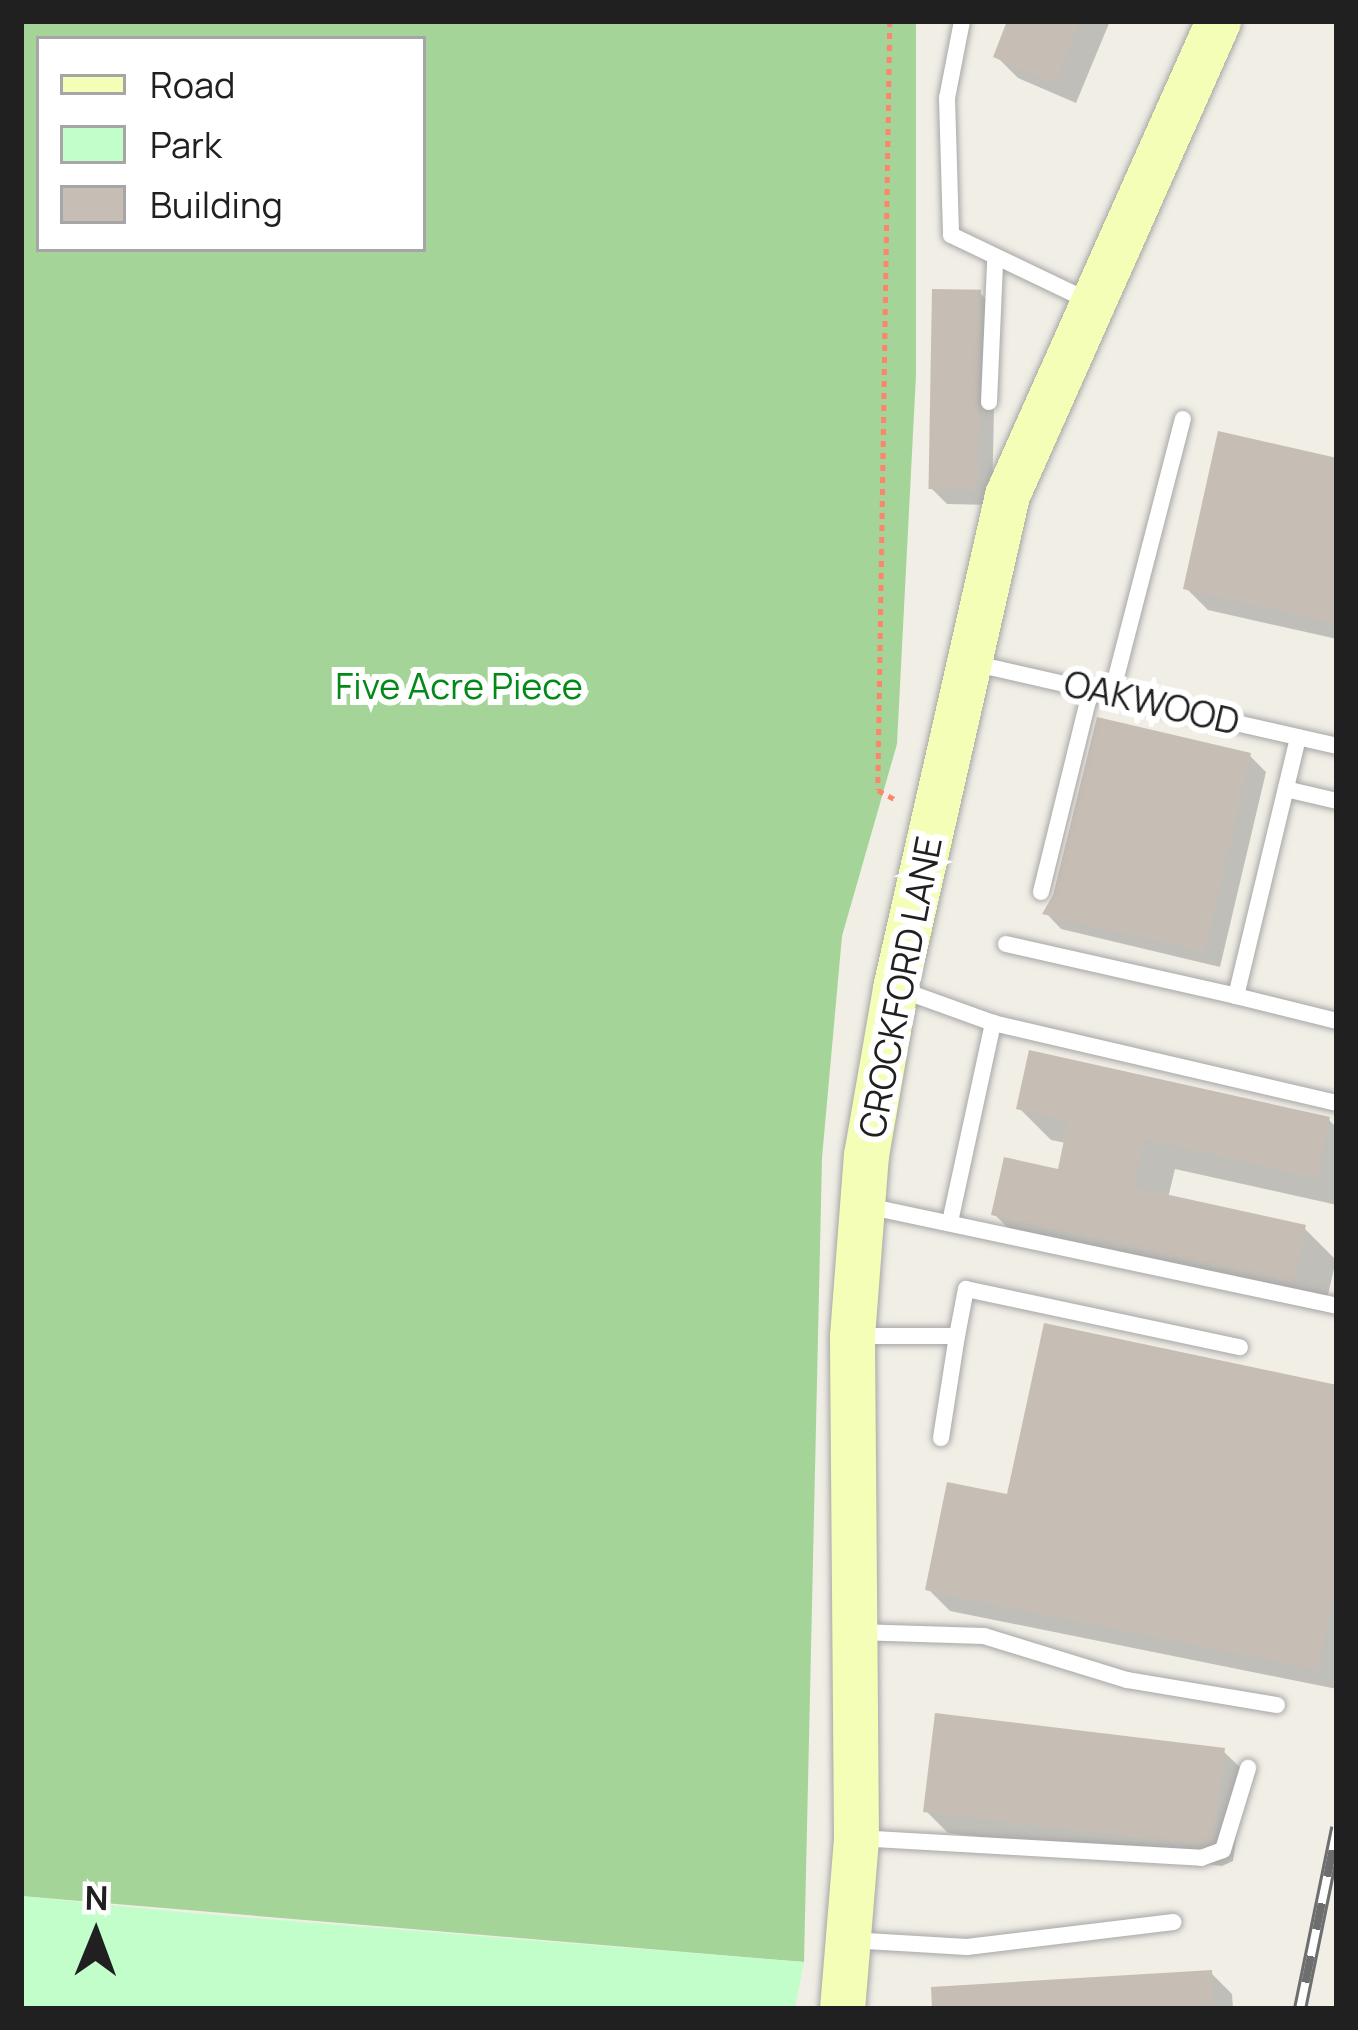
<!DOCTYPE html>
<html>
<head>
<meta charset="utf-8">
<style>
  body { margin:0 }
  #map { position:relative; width:1358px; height:2030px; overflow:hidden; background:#f1eee6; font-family:Manrope,sans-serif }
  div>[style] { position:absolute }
  .forest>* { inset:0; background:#a5d498 }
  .park>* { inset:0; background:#c1feca }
  .shadow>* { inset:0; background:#0003 }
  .building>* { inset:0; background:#c6beb5; transform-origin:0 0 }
  .path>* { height:4.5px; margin-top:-2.25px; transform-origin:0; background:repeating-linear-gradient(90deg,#ff8469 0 6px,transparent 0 12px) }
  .roads { filter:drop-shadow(0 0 3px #a7a7a7) drop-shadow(0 0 3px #a7a7a7) }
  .lane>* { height:16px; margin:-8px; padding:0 8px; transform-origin:8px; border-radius:8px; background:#fff }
  .secondary>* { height:45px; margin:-22.5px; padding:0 22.5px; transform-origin:22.5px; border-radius:22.5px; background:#f5feb7 }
  .rail>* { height:14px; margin-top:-7px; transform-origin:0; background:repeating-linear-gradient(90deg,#fff 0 27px,#6e6e6e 0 54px); box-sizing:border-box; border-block:3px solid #6e6e6e }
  span { translate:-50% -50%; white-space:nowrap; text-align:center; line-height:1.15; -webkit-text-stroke:12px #fff; paint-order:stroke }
  .park-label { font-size:36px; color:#038918 }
  .street-label { font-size:36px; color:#202020 }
  .frame { position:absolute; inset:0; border:24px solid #202020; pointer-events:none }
  .legend { position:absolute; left:36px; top:36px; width:390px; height:216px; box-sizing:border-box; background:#fff; border:3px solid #a6a6a6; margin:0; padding:15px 21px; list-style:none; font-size:36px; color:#202020 }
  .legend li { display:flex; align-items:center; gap:24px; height:60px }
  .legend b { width:60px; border:3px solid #a6a6a6 }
  .north { position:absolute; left:36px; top:1874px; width:120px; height:120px; -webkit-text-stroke:9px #fff; paint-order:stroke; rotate:1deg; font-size:33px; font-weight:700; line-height:48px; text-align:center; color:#202020 }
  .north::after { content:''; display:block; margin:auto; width:42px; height:54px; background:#202020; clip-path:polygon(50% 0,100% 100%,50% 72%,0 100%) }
</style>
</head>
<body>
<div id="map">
  <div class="forest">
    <i style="clip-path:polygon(evenodd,21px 21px,916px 21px,916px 375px,897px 744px,842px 936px,822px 1158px,804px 1962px,21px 1896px,21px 21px,39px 39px,423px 39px,423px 249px,39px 249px,39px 39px)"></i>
  </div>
  <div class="park">
    <i style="clip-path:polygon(21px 1896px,190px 1913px,804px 1962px,795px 2009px,21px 2009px)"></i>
  </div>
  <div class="shadow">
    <i style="clip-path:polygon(1011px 21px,1110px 21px,1076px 103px,1018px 78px,996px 56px)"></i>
    <i style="clip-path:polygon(980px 293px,996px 310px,992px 505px,947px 504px,931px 488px)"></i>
    <i style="clip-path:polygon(1337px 461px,1337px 639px,1208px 610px,1186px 588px)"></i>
    <i style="clip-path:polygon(1250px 756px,1266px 772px,1220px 967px,1061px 929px,1046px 913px)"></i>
    <i style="clip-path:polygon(1019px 1108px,1329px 1120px,1337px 1128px,1337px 1205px,1175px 1169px,1168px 1198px,1304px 1228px,1336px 1260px,1324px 1312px,1026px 1246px,994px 1214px,1060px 1173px,1066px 1143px,1051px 1140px)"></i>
    <i style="clip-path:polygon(1337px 1388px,1337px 1689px,950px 1611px,928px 1589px)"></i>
    <i style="clip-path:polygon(1223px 1751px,1245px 1772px,1233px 1861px,1222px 1866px,948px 1833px,926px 1811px)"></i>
    <i style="clip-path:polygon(1211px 1973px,1232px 1994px,1233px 2009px,935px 2009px)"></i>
  </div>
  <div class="building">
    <i style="clip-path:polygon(1007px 21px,1080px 21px,1054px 83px,993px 57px)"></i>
    <i style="left:932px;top:289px;width:49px;height:200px;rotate:1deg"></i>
    <i style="clip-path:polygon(1218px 431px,1337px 458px,1337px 624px,1183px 589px)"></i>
    <i style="clip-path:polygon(1097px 717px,1251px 753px,1204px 952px,1042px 914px,1053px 895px)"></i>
    <i style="clip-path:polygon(1029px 1050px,1330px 1117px,1317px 1178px,1144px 1139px,1133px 1187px,1306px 1225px,1293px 1283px,991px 1215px,1004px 1157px,1058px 1169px,1068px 1121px,1016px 1109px)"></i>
    <i style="clip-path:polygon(1044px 1323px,1337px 1385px,1337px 1579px,1318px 1670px,925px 1590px,947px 1482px,1007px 1494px)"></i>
    <i style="clip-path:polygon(935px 1713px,1225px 1748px,1213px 1840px,1199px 1845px,923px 1812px)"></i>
    <i style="clip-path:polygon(1212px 1970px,1214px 2009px,932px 2009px,931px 1987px)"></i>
  </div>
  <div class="path">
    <i style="left:890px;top:21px;width:769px;rotate:90.89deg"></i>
    <i style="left:878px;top:790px;width:23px;rotate:29deg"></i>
  </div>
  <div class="roads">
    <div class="lane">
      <i style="left:962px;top:21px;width:78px;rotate:101deg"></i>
      <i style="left:947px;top:98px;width:137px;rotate:88.3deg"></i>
      <i style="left:951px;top:235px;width:153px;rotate:25.6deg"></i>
      <i style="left:989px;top:402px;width:140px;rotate:-87.5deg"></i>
      <i style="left:972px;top:663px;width:374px;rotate:12.8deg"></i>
      <i style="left:1112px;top:693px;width:283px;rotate:-75.5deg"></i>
      <i style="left:1286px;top:789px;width:52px;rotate:13.2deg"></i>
      <i style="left:1041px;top:892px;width:210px;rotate:-76.2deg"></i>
      <i style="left:1006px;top:944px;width:236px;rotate:12.7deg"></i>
      <i style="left:1236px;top:996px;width:266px;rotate:-76.5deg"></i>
      <i style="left:896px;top:988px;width:103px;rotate:19.8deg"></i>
      <i style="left:993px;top:1023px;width:353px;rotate:13.1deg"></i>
      <i style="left:1236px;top:996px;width:104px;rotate:13.9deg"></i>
      <i style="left:867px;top:1206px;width:481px;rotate:12deg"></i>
      <i style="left:950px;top:1222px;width:204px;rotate:-77.8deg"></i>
      <i style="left:853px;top:1336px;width:104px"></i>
      <i style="left:957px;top:1336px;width:48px;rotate:-79.2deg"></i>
      <i style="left:966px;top:1289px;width:280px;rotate:12deg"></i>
      <i style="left:941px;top:1438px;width:103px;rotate:-81.1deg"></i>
      <i style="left:856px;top:1632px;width:128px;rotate:1.8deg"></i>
      <i style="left:984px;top:1636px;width:150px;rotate:17.1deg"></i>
      <i style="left:1127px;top:1680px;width:152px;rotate:9.5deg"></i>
      <i style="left:857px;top:1838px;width:345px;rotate:3.3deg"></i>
      <i style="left:1201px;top:1858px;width:23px;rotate:-20deg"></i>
      <i style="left:1223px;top:1850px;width:86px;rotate:-73deg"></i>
      <i style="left:850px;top:1940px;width:117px;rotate:3.4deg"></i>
      <i style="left:967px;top:1947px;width:208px;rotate:-6.9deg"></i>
    </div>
    <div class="secondary">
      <i style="left:842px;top:2009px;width:172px;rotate:-85.3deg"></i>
      <i style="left:856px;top:1838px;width:502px;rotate:-90.46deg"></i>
      <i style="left:852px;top:1336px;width:182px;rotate:-85.6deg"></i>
      <i style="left:866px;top:1155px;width:169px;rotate:-80.1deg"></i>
      <i style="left:895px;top:988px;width:506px;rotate:-77.2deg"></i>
      <i style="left:1007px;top:495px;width:519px;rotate:-66deg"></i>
    </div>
  </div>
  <div class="rail">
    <i style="left:1300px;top:2009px;width:185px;rotate:-78.4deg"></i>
  </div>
  <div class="park-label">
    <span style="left:459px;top:686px">Five Acre Piece</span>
  </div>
  <div class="street-label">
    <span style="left:1152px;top:702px;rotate:13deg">OAKWOOD</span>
    <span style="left:900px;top:987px;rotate:-79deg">CROCKFORD LANE</span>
  </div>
  <div class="frame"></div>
  <ul class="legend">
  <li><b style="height:15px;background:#f5feb7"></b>Road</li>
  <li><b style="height:33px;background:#c1feca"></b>Park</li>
  <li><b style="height:33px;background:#c6beb5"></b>Building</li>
  </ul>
  <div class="north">N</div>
</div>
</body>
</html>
